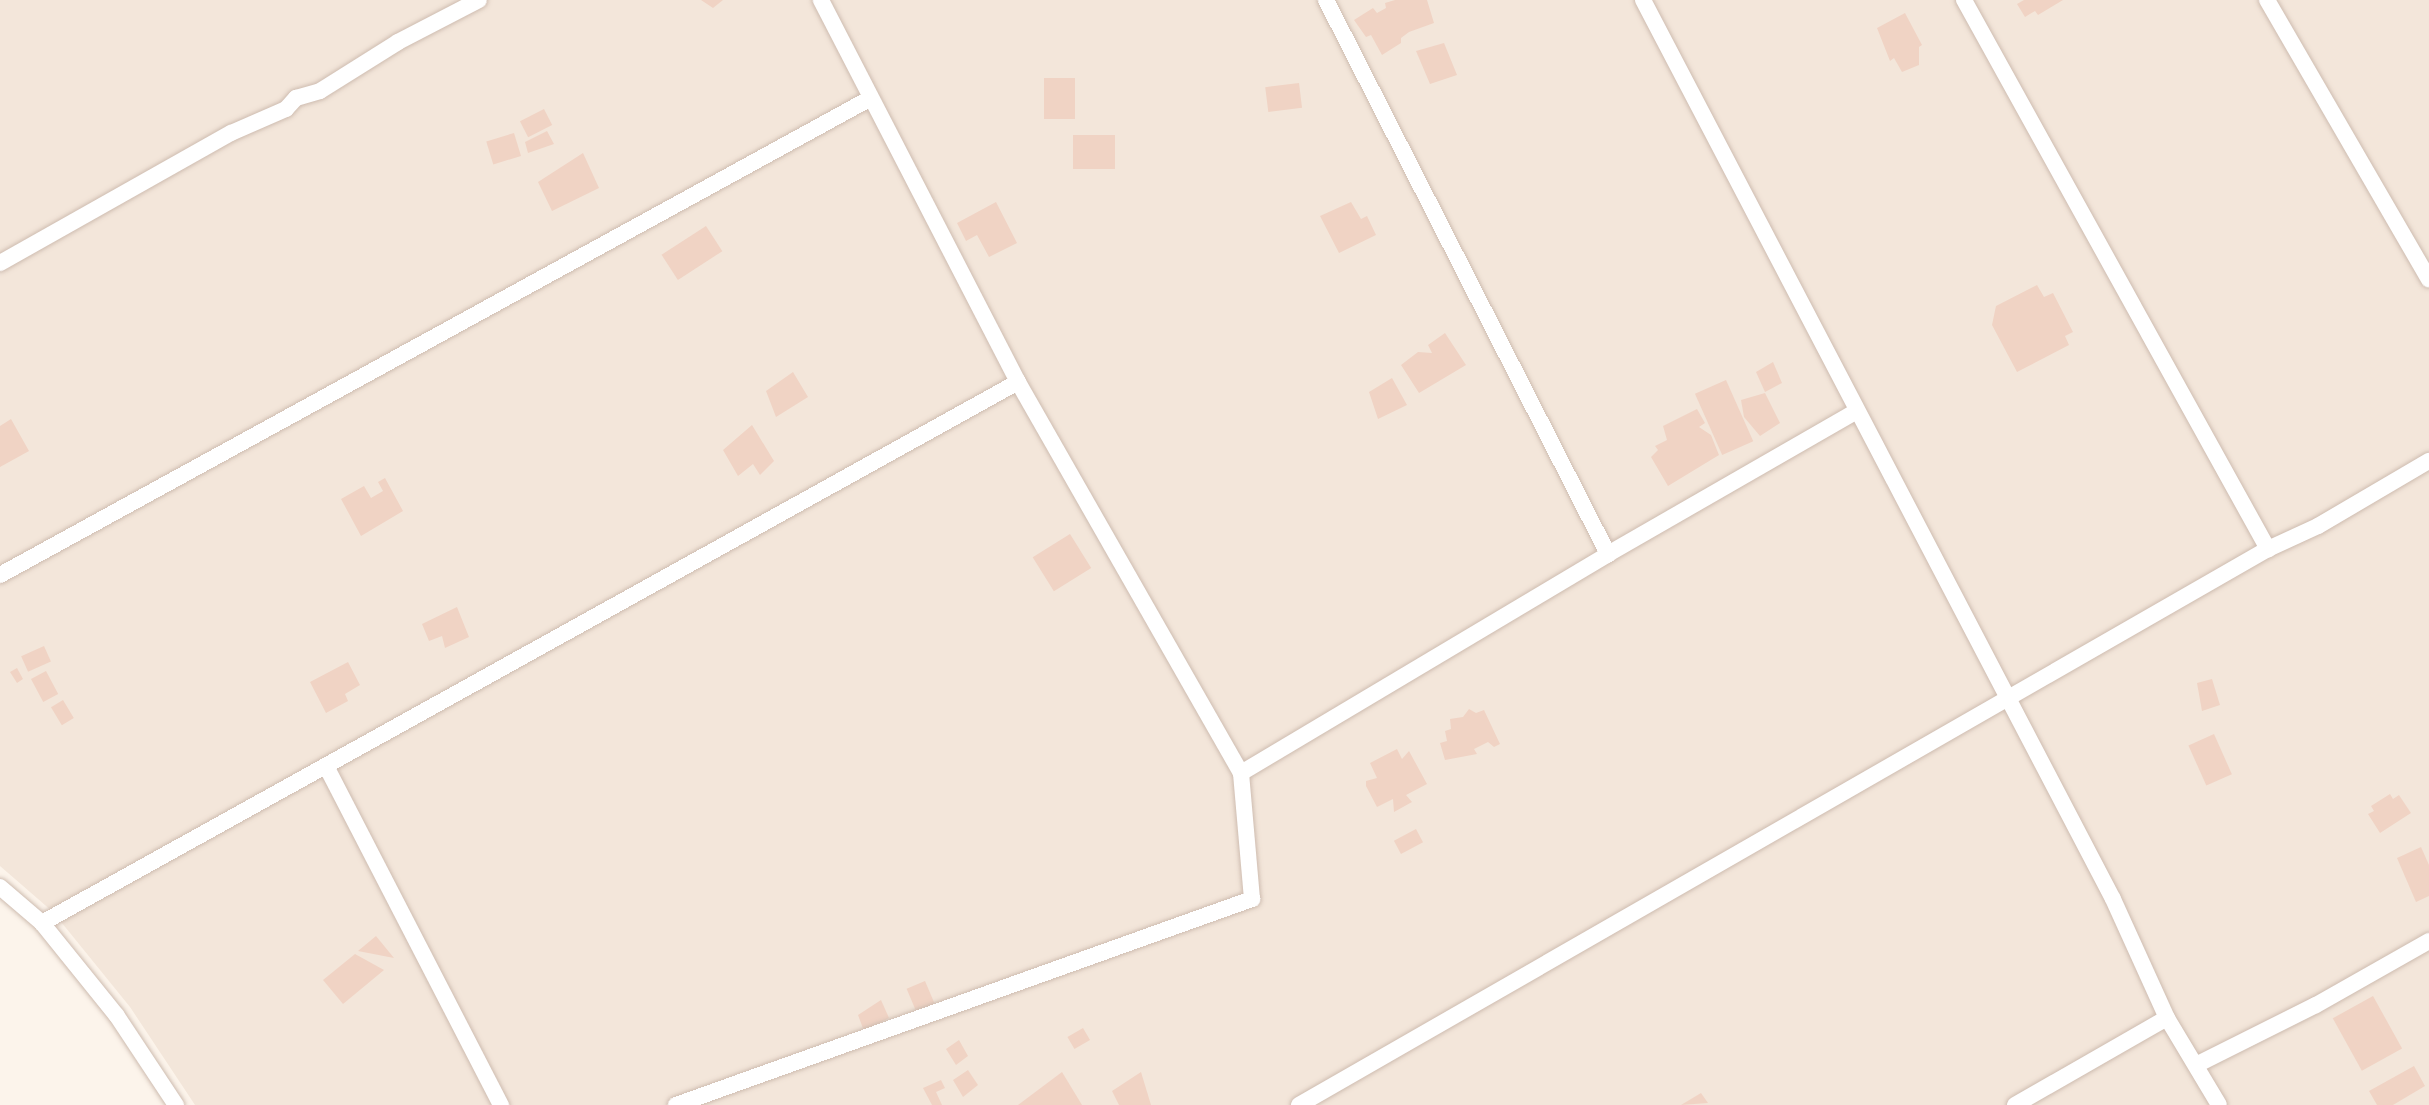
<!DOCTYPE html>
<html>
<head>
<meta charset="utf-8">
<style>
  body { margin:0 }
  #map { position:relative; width:2429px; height:1105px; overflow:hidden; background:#fcf4eb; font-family:"PT Sans Narrow",sans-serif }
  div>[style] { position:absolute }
  .residential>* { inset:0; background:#f3e6da }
  .building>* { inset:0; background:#f0d3c4; transform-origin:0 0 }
  .roads { filter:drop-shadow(0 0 2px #cebcb0) drop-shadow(0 0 2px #cebcb0) }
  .minor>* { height:16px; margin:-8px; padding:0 8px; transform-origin:8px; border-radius:8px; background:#fff }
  span { translate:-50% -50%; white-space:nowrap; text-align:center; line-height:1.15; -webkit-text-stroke:4.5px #fef9f2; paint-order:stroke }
</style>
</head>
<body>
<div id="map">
  <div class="residential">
    <i style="clip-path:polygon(0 0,2429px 0,2429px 1105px,195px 1105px,130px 1007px,53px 912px,0 866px)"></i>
  </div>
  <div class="building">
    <i style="clip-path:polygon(701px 0,723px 0,713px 8px)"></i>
    <i style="clip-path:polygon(1395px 0,1427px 0,1434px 23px,1409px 32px,1401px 38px,1401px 43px,1382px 55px,1371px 35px,1366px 37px,1354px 20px,1373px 8px,1377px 13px,1386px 8px,1385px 3px)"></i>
    <i style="clip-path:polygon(2024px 0,2063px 0,2038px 15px,2035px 11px,2025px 17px,2017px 4px)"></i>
    <i style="clip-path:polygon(1905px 13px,1922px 45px,1919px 47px,1919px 65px,1902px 72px,1894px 58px,1890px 61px,1877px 28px)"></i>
    <i style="clip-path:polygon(1444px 43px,1457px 75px,1430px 84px,1416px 51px)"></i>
    <i style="left:1075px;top:78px;width:41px;height:31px;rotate:90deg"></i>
    <i style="left:1299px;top:83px;width:25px;height:34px;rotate:83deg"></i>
    <i style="left:544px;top:109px;width:18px;height:27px;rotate:63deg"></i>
    <i style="clip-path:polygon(547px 131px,554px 144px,528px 153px,525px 142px)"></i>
    <i style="left:514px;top:133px;width:24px;height:29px;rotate:73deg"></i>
    <i style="left:1073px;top:135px;width:42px;height:34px"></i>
    <i style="clip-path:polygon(583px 153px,599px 188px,552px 211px,538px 182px)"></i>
    <i style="clip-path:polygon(996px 202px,1017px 243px,989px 257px,977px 235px,966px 241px,957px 223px)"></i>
    <i style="clip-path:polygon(1351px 202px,1361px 219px,1367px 216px,1376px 235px,1339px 253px,1320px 216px)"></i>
    <i style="left:706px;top:226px;width:30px;height:53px;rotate:57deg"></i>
    <i style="clip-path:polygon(2037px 285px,2044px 297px,2053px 293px,2073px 332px,2065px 336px,2069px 345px,2017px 372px,1992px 325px,1996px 306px)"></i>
    <i style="clip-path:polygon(1445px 333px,1466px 365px,1419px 393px,1401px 365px,1418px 352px,1432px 353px,1428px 345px)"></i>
    <i style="clip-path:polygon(1773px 362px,1782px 383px,1765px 392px,1756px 372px)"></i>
    <i style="clip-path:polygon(793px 372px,808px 397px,776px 417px,766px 391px)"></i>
    <i style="clip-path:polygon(1392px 378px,1407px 405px,1378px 419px,1369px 392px)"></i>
    <i style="left:1726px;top:380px;width:67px;height:34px;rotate:66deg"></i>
    <i style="clip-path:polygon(1765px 393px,1780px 423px,1760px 436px,1744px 417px,1741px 400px)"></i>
    <i style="clip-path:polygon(1697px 409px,1705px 423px,1699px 427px,1711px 435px,1719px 455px,1668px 486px,1651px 457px,1658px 450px,1655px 446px,1667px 440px,1663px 426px)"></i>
    <i style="clip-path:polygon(11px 419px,29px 451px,0 467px,0 426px)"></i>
    <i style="clip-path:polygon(752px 425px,774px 461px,760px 475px,753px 464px,738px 476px,723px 450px)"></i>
    <i style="clip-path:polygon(385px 478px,403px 511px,361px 536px,341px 499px,364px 486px,371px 498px,383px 491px,378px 482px)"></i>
    <i style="left:1070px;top:534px;width:40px;height:44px;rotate:58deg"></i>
    <i style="clip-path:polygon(457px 607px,469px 637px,445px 648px,442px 636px,429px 641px,422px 624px)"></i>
    <i style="left:44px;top:646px;width:17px;height:25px;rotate:66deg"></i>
    <i style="clip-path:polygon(348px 662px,360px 685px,345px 694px,348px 701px,326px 713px,310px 682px)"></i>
    <i style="clip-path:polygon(17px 668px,23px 679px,17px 683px,10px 672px)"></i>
    <i style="left:46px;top:671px;width:26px;height:17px;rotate:62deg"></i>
    <i style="clip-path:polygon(2212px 679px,2220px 705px,2202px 711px,2197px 683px)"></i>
    <i style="left:63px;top:700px;width:21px;height:14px;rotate:59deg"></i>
    <i style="clip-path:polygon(1469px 709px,1476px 713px,1484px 710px,1500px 744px,1494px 747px,1488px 742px,1474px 749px,1477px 754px,1445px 760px,1440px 743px,1447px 741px,1445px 731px,1451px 729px,1450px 719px,1463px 717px)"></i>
    <i style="left:2214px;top:734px;width:44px;height:28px;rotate:66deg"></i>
    <i style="clip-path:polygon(1397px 749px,1402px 759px,1409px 751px,1427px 784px,1406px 795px,1412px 802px,1394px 812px,1393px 799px,1377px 807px,1366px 786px,1366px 781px,1377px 778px,1370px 763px)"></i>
    <i style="clip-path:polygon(2390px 794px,2393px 799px,2399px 795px,2411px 813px,2380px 833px,2368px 814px,2374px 811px,2371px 806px)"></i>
    <i style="left:1416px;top:829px;width:15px;height:25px;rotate:62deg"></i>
    <i style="clip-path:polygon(2421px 847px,2429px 865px,2429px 896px,2416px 902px,2397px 858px)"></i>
    <i style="clip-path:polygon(376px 936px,394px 958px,358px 951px)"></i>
    <i style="clip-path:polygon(355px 954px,384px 970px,343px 1004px,323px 980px)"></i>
    <i style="left:925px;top:981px;width:28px;height:20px;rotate:67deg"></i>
    <i style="left:2373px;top:996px;width:60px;height:46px;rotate:61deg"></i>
    <i style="clip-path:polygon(881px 1000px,889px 1018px,864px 1031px,858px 1015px)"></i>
    <i style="left:1083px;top:1028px;width:14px;height:18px;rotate:60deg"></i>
    <i style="clip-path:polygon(959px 1040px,968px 1056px,956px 1065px,946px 1049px)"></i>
    <i style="clip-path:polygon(2414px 1066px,2425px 1086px,2393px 1105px,2377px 1105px,2369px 1091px)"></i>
    <i style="clip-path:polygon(968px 1070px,978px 1085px,963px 1097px,953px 1080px)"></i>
    <i style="clip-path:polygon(1062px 1072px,1082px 1105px,1018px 1105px)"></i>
    <i style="clip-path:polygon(1141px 1072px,1151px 1105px,1119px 1105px,1112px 1091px)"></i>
    <i style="clip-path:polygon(941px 1080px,945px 1088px,936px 1092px,942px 1105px,932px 1105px,923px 1088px)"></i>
    <i style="clip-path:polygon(1701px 1093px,1708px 1103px,1681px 1105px)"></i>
  </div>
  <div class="roads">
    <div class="minor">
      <i style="left:1326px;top:0;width:622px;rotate:63.02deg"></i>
      <i style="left:1643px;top:0;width:1014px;rotate:62.4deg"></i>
      <i style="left:2113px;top:899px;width:131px;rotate:65.6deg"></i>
      <i style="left:2167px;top:1018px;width:101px;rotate:59.1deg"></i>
      <i style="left:1964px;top:0;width:628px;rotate:61.03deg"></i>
      <i style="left:2267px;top:0;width:323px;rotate:59.9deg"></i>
      <i style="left:0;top:263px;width:265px;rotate:-29.4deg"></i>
      <i style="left:231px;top:133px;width:60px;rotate:-23.6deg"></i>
      <i style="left:286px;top:109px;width:15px;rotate:-48deg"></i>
      <i style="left:296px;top:98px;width:25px;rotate:-16deg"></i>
      <i style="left:320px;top:91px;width:92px;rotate:-32.1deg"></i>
      <i style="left:398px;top:42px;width:91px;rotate:-27.4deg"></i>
      <i style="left:0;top:575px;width:993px;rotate:-28.71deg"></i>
      <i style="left:326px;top:766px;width:382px;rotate:62.7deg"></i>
      <i style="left:1241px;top:773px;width:427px;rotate:-30.8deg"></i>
      <i style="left:1608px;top:554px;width:287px;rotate:-29.9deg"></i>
      <i style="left:0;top:887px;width:55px;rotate:40.6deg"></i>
      <i style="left:42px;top:923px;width:119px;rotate:51.1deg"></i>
      <i style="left:117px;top:1016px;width:107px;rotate:56.5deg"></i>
      <i style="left:42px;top:923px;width:1116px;rotate:-29deg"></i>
      <i style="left:2196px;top:1065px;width:134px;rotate:-26.6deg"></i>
      <i style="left:2316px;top:1005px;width:130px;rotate:-29.5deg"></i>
      <i style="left:676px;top:1105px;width:612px;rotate:-19.68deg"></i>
      <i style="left:1252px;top:899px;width:126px;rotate:-95deg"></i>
      <i style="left:1241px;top:773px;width:450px;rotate:-119.7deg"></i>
      <i style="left:1018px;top:382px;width:430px;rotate:-117.3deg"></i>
      <i style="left:1299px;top:1105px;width:1117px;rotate:-29.85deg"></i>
      <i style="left:2268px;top:549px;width:55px;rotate:-24.7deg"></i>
      <i style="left:2318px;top:526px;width:129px;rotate:-30.4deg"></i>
      <i style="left:2015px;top:1105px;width:175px;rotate:-29.8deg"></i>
    </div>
  </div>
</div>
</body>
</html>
